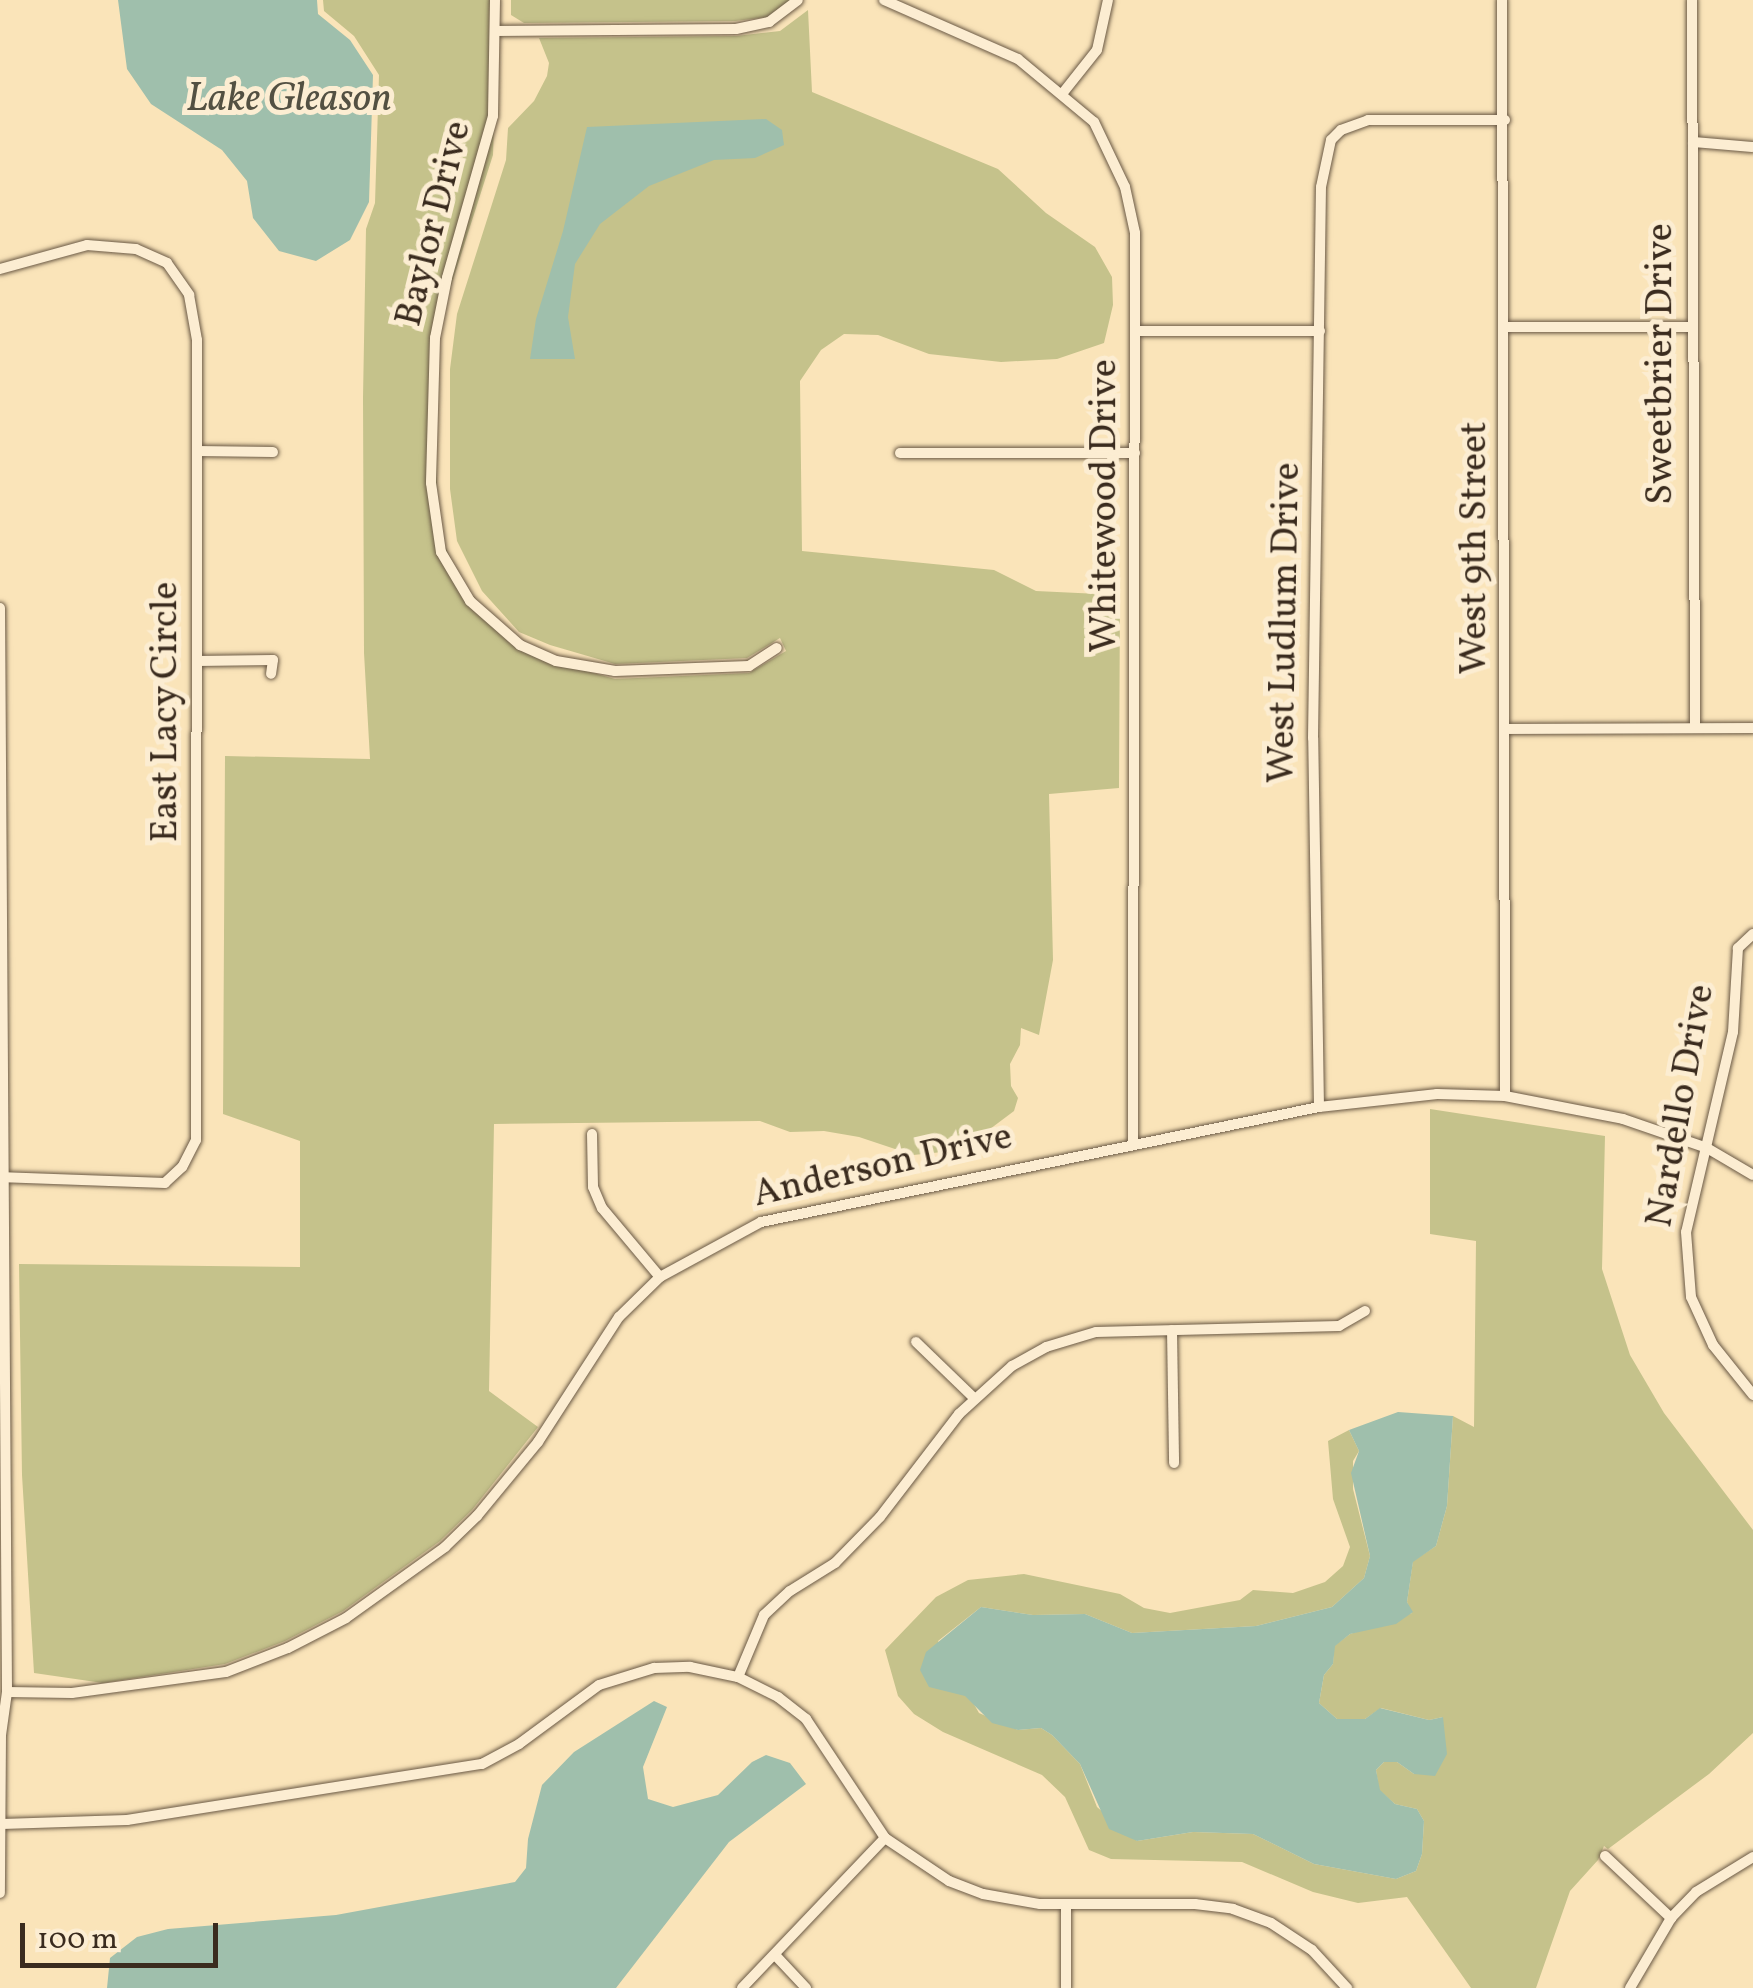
<!DOCTYPE html>
<html>
<head>
<meta charset="utf-8">
<style>
  body { margin:0 }
  #map { position:relative; width:1753px; height:1988px; overflow:hidden; background:#fae4b9; font-family:Vollkorn,serif }
  div>[style] { position:absolute }
  .green>* { inset:0; background:#c5c28b }
  .water>* { inset:0; background:#9fbfac }
  .roads { filter:drop-shadow(0 0 2px #6a5945) drop-shadow(0 0 2px #6a5945) }
  .street>* { height:10px; margin:-5px; padding:0 5px; transform-origin:5px; border-radius:5px; background:#fcedd2 }
  span { translate:-50% -50%; white-space:nowrap; text-align:center; line-height:1.15; -webkit-text-stroke:10px #fcedd2; paint-order:stroke }
  .street-label { font-size:38px; color:#3a2b1e }
  .water-label { font-size:40px; color:#535042; font-style:italic }
  .scale { position:absolute; left:20px; top:1923px; width:198px; height:45px; box-sizing:border-box; border:5px solid #3a2b1e; border-top:0; padding-left:12px; font-size:30px; line-height:35px; white-space:nowrap; color:#3a2b1e; -webkit-text-stroke:8px #fcedd2; paint-order:stroke }
</style>
</head>
<body>
<div id="map">
  <div class="green">
    <i style="clip-path:polygon(323px 0,498px 0,493px 155px,443px 311px,436px 369px,437px 489px,444px 544px,471px 600px,511px 644px,547px 660px,615px 679px,749px 673px,786px 651px,780px 638px,747px 658px,615px 664px,550px 645px,519px 632px,482px 591px,457px 541px,450px 489px,450px 369px,457px 314px,506px 160px,508px 128px,534px 101px,547px 76px,549px 63px,539px 38px,736px 36px,780px 31px,808px 10px,812px 92px,998px 169px,1046px 213px,1095px 247px,1112px 277px,1113px 305px,1104px 343px,1057px 359px,1001px 362px,929px 354px,878px 335px,844px 334px,821px 350px,800px 381px,802px 551px,994px 570px,1036px 591px,1120px 595px,1119px 788px,1049px 794px,1053px 960px,1039px 1035px,1021px 1028px,1020px 1045px,1010px 1064px,1011px 1086px,1018px 1098px,1014px 1111px,962px 1150px,913px 1155px,859px 1137px,824px 1131px,790px 1132px,760px 1121px,494px 1124px,489px 1391px,538px 1427px,472px 1510px,440px 1541px,343px 1611px,285px 1641px,225px 1664px,103px 1683px,34px 1673px,22px 1475px,19px 1264px,300px 1267px,300px 1141px,223px 1114px,225px 756px,370px 759px,364px 653px,363px 398px,366px 229px,375px 203px,379px 75px,354px 36px,324px 11px)"></i>
    <i style="clip-path:polygon(511px 0,797px 0,777px 16px,735px 21px,524px 23px,511px 15px)"></i>
    <i style="clip-path:polygon(1430px 1109px,1605px 1136px,1602px 1269px,1630px 1355px,1664px 1413px,1753px 1530px,1753px 1733px,1709px 1774px,1608px 1849px,1604px 1846px,1598px 1860px,1570px 1891px,1536px 1988px,1471px 1988px,1407px 1897px,1358px 1903px,1313px 1892px,1242px 1862px,1111px 1859px,1089px 1850px,1065px 1797px,1042px 1775px,943px 1732px,914px 1714px,898px 1696px,885px 1650px,936px 1597px,968px 1580px,1024px 1574px,1120px 1594px,1144px 1608px,1170px 1613px,1240px 1600px,1253px 1590px,1293px 1593px,1325px 1582px,1343px 1566px,1350px 1547px,1333px 1499px,1328px 1441px,1349px 1430px,1359px 1451px,1353px 1461px,1353px 1489px,1370px 1556px,1364px 1578px,1332px 1607px,1256px 1626px,1132px 1633px,1085px 1614px,1033px 1615px,981px 1607px,938px 1641px,979px 1713px,1018px 1730px,1041px 1728px,1052px 1735px,1080px 1764px,1097px 1807px,1137px 1841px,1193px 1832px,1253px 1834px,1314px 1864px,1396px 1879px,1416px 1871px,1422px 1854px,1424px 1821px,1417px 1809px,1395px 1804px,1379px 1790px,1376px 1770px,1384px 1762px,1397px 1762px,1414px 1774px,1443px 1717px,1429px 1720px,1381px 1708px,1365px 1719px,1337px 1719px,1319px 1703px,1324px 1675px,1333px 1664px,1334px 1646px,1350px 1634px,1412px 1613px,1407px 1602px,1413px 1561px,1436px 1546px,1447px 1506px,1453px 1416px,1474px 1427px,1476px 1241px,1430px 1234px)"></i>
  </div>
  <div class="water">
    <i style="clip-path:polygon(118px 0,317px 0,318px 14px,350px 40px,373px 75px,369px 202px,350px 240px,316px 261px,279px 251px,253px 218px,247px 181px,222px 150px,151px 104px,127px 69px)"></i>
    <i style="clip-path:polygon(766px 119px,782px 130px,784px 145px,755px 158px,714px 160px,649px 186px,600px 224px,575px 264px,568px 317px,575px 359px,530px 359px,536px 319px,563px 231px,587px 127px)"></i>
    <i style="clip-path:polygon(1398px 1412px,1453px 1416px,1447px 1506px,1436px 1546px,1413px 1562px,1407px 1602px,1413px 1612px,1396px 1624px,1350px 1634px,1335px 1646px,1333px 1664px,1324px 1675px,1319px 1703px,1337px 1719px,1365px 1719px,1380px 1708px,1429px 1720px,1443px 1717px,1447px 1754px,1435px 1776px,1414px 1774px,1397px 1762px,1384px 1762px,1376px 1770px,1380px 1790px,1395px 1804px,1417px 1809px,1424px 1821px,1422px 1854px,1416px 1871px,1396px 1879px,1314px 1864px,1253px 1834px,1193px 1832px,1137px 1841px,1109px 1829px,1080px 1764px,1052px 1735px,1041px 1728px,1018px 1730px,992px 1723px,965px 1696px,929px 1687px,920px 1670px,926px 1652px,981px 1607px,1033px 1615px,1085px 1614px,1132px 1633px,1256px 1626px,1332px 1607px,1364px 1578px,1370px 1556px,1351px 1473px,1359px 1451px,1349px 1430px)"></i>
    <i style="clip-path:polygon(654px 1701px,667px 1707px,643px 1767px,648px 1799px,673px 1807px,718px 1795px,752px 1762px,766px 1755px,790px 1763px,806px 1784px,729px 1842px,616px 1988px,107px 1988px,110px 1958px,137px 1937px,168px 1929px,336px 1915px,515px 1882px,526px 1868px,528px 1839px,542px 1785px,574px 1752px)"></i>
  </div>
  <div class="roads">
    <div class="street">
      <i style="left:495px;top:0;width:116px;rotate:91deg"></i>
      <i style="left:493px;top:116px;width:168px;rotate:105.9deg"></i>
      <i style="left:447px;top:278px;width:61px;rotate:101.3deg"></i>
      <i style="left:435px;top:338px;width:145px;rotate:91.6deg"></i>
      <i style="left:431px;top:483px;width:70px;rotate:81.8deg"></i>
      <i style="left:441px;top:552px;width:57px;rotate:59.4deg"></i>
      <i style="left:470px;top:601px;width:67px;rotate:41.3deg"></i>
      <i style="left:520px;top:645px;width:39px;rotate:24deg"></i>
      <i style="left:556px;top:661px;width:60px;rotate:9.6deg"></i>
      <i style="left:615px;top:671px;width:134px;rotate:-2.1deg"></i>
      <i style="left:749px;top:666px;width:33px;rotate:-33deg"></i>
      <i style="left:884px;top:0;width:146px;rotate:23.8deg"></i>
      <i style="left:1018px;top:59px;width:99px;rotate:39.7deg"></i>
      <i style="left:1094px;top:122px;width:72px;rotate:64.5deg"></i>
      <i style="left:1125px;top:187px;width:47px;rotate:77.7deg"></i>
      <i style="left:1135px;top:233px;width:910px;rotate:90.13deg"></i>
      <i style="left:1502px;top:0;width:1096px;rotate:89.84deg"></i>
      <i style="left:1692px;top:0;width:728px;rotate:89.76deg"></i>
      <i style="left:495px;top:31px;width:241px;rotate:-0.5deg"></i>
      <i style="left:736px;top:29px;width:34px;rotate:-12deg"></i>
      <i style="left:769px;top:22px;width:36px;rotate:-37deg"></i>
      <i style="left:1062px;top:94px;width:56px;rotate:-51.5deg"></i>
      <i style="left:1097px;top:50px;width:51px;rotate:-77.6deg"></i>
      <i style="left:1693px;top:142px;width:60px;rotate:4.8deg"></i>
      <i style="left:0;top:269px;width:90px;rotate:-15.4deg"></i>
      <i style="left:87px;top:245px;width:49px;rotate:4.7deg"></i>
      <i style="left:136px;top:249px;width:34px;rotate:24deg"></i>
      <i style="left:167px;top:263px;width:39px;rotate:55deg"></i>
      <i style="left:189px;top:295px;width:46px;rotate:79.9deg"></i>
      <i style="left:197px;top:340px;width:800px;rotate:90.07deg"></i>
      <i style="left:196px;top:1140px;width:30px;rotate:117deg"></i>
      <i style="left:182px;top:1167px;width:23px;rotate:137deg"></i>
      <i style="left:165px;top:1183px;width:160px;rotate:-177.9deg"></i>
      <i style="left:1506px;top:327px;width:184px"></i>
      <i style="left:1137px;top:331px;width:183px"></i>
      <i style="left:197px;top:451px;width:76px;rotate:0.8deg"></i>
      <i style="left:900px;top:453px;width:235px"></i>
      <i style="left:0;top:608px;width:1084px;rotate:89.63deg"></i>
      <i style="left:7px;top:1692px;width:43px;rotate:97.9deg"></i>
      <i style="left:1px;top:1735px;width:158px;rotate:90.4deg"></i>
      <i style="left:197px;top:661px;width:76px;rotate:-0.8deg"></i>
      <i style="left:273px;top:660px;width:14px;rotate:98deg"></i>
      <i style="left:1506px;top:729px;width:247px;rotate:-0.2deg"></i>
      <i style="left:1753px;top:934px;width:21px;rotate:137deg"></i>
      <i style="left:1738px;top:948px;width:84px;rotate:93.4deg"></i>
      <i style="left:1733px;top:1032px;width:205px;rotate:103.2deg"></i>
      <i style="left:1686px;top:1232px;width:65px;rotate:85.6deg"></i>
      <i style="left:1691px;top:1297px;width:53px;rotate:65.4deg"></i>
      <i style="left:1713px;top:1345px;width:64px;rotate:51.3deg"></i>
      <i style="left:1319px;top:1107px;width:369px;rotate:-90.9deg"></i>
      <i style="left:1313px;top:738px;width:551px;rotate:-89.17deg"></i>
      <i style="left:1321px;top:187px;width:48px;rotate:-78deg"></i>
      <i style="left:1331px;top:140px;width:14px;rotate:-45deg"></i>
      <i style="left:1341px;top:130px;width:29px;rotate:-20deg"></i>
      <i style="left:1368px;top:120px;width:137px"></i>
      <i style="left:592px;top:1134px;width:53px;rotate:88.9deg"></i>
      <i style="left:593px;top:1187px;width:23px;rotate:67deg"></i>
      <i style="left:602px;top:1208px;width:90px;rotate:50deg"></i>
      <i style="left:1172px;top:1330px;width:133px;rotate:89.1deg"></i>
      <i style="left:916px;top:1342px;width:81px;rotate:44deg"></i>
      <i style="left:738px;top:1677px;width:67px;rotate:-67.2deg"></i>
      <i style="left:764px;top:1615px;width:35px;rotate:-43deg"></i>
      <i style="left:790px;top:1591px;width:53px;rotate:-31.9deg"></i>
      <i style="left:835px;top:1563px;width:64px;rotate:-45.6deg"></i>
      <i style="left:880px;top:1517px;width:130px;rotate:-52.5deg"></i>
      <i style="left:959px;top:1414px;width:72px;rotate:-42.2deg"></i>
      <i style="left:1012px;top:1366px;width:39px;rotate:-29deg"></i>
      <i style="left:1046px;top:1347px;width:52px;rotate:-16.7deg"></i>
      <i style="left:1096px;top:1332px;width:243px;rotate:-1.4deg"></i>
      <i style="left:1339px;top:1326px;width:30px;rotate:-30deg"></i>
      <i style="left:7px;top:1692px;width:65px;rotate:0.9deg"></i>
      <i style="left:72px;top:1693px;width:155px;rotate:-7.8deg"></i>
      <i style="left:226px;top:1672px;width:66px;rotate:-21.2deg"></i>
      <i style="left:288px;top:1648px;width:65px;rotate:-27.3deg"></i>
      <i style="left:346px;top:1618px;width:122px;rotate:-35.6deg"></i>
      <i style="left:445px;top:1547px;width:45px;rotate:-44.1deg"></i>
      <i style="left:477px;top:1516px;width:96px;rotate:-50.5deg"></i>
      <i style="left:538px;top:1442px;width:149px;rotate:-57.1deg"></i>
      <i style="left:619px;top:1317px;width:57px;rotate:-44.3deg"></i>
      <i style="left:660px;top:1277px;width:115px;rotate:-28.6deg"></i>
      <i style="left:761px;top:1222px;width:570px;rotate:-11.65deg"></i>
      <i style="left:1319px;top:1107px;width:119px;rotate:-6.3deg"></i>
      <i style="left:1437px;top:1094px;width:68px;rotate:1.7deg"></i>
      <i style="left:1505px;top:1096px;width:120px;rotate:11deg"></i>
      <i style="left:1623px;top:1119px;width:89px;rotate:19deg"></i>
      <i style="left:1707px;top:1148px;width:53px;rotate:30.4deg"></i>
      <i style="left:2px;top:1824px;width:125px;rotate:-1.8deg"></i>
      <i style="left:127px;top:1820px;width:359px;rotate:-9deg"></i>
      <i style="left:482px;top:1764px;width:42px;rotate:-28.4deg"></i>
      <i style="left:519px;top:1744px;width:99px;rotate:-36.4deg"></i>
      <i style="left:599px;top:1685px;width:58px;rotate:-17.2deg"></i>
      <i style="left:654px;top:1668px;width:36px;rotate:-2deg"></i>
      <i style="left:690px;top:1667px;width:49px;rotate:11.8deg"></i>
      <i style="left:738px;top:1677px;width:45px;rotate:26.6deg"></i>
      <i style="left:778px;top:1697px;width:36px;rotate:38deg"></i>
      <i style="left:806px;top:1719px;width:143px;rotate:56.4deg"></i>
      <i style="left:885px;top:1838px;width:77px;rotate:33.9deg"></i>
      <i style="left:949px;top:1881px;width:36px;rotate:21deg"></i>
      <i style="left:983px;top:1894px;width:58px;rotate:10deg"></i>
      <i style="left:1040px;top:1904px;width:155px"></i>
      <i style="left:1195px;top:1904px;width:38px;rotate:7deg"></i>
      <i style="left:1233px;top:1909px;width:40px;rotate:20.2deg"></i>
      <i style="left:1271px;top:1923px;width:49px;rotate:33.4deg"></i>
      <i style="left:1312px;top:1950px;width:52px;rotate:47.4deg"></i>
      <i style="left:1605px;top:1856px;width:91px;rotate:43.2deg"></i>
      <i style="left:1066px;top:1906px;width:82px;rotate:90deg"></i>
      <i style="left:776px;top:1956px;width:44px;rotate:46.8deg"></i>
      <i style="left:742px;top:1988px;width:207px;rotate:-46.4deg"></i>
      <i style="left:1630px;top:1988px;width:81px;rotate:-59.6deg"></i>
      <i style="left:1671px;top:1918px;width:36px;rotate:-46deg"></i>
      <i style="left:1696px;top:1892px;width:67px;rotate:-31.6deg"></i>
    </div>
  </div>
  <div class="street-label">
    <span style="left:435px;top:224px;rotate:-76deg">Baylor Drive</span>
    <span style="left:1662px;top:364px;rotate:-90deg">Sweetbrier Drive</span>
    <span style="left:1106px;top:506px;rotate:-90deg">Whitewood Drive</span>
    <span style="left:1476px;top:548px;rotate:-90deg">West 9th Street</span>
    <span style="left:1286px;top:623px;rotate:-89deg">West Ludlum Drive</span>
    <span style="left:167px;top:712px;rotate:-90deg">East Lacy Circle</span>
    <span style="left:1682px;top:1106px;rotate:-80deg">Nardello Drive</span>
    <span style="left:883px;top:1167px;rotate:-13deg">Anderson Drive</span>
  </div>
  <div class="water-label">
    <span style="left:289px;top:100px">Lake Gleason</span>
  </div>
  <div class="scale">100 m</div>
</div>
</body>
</html>
